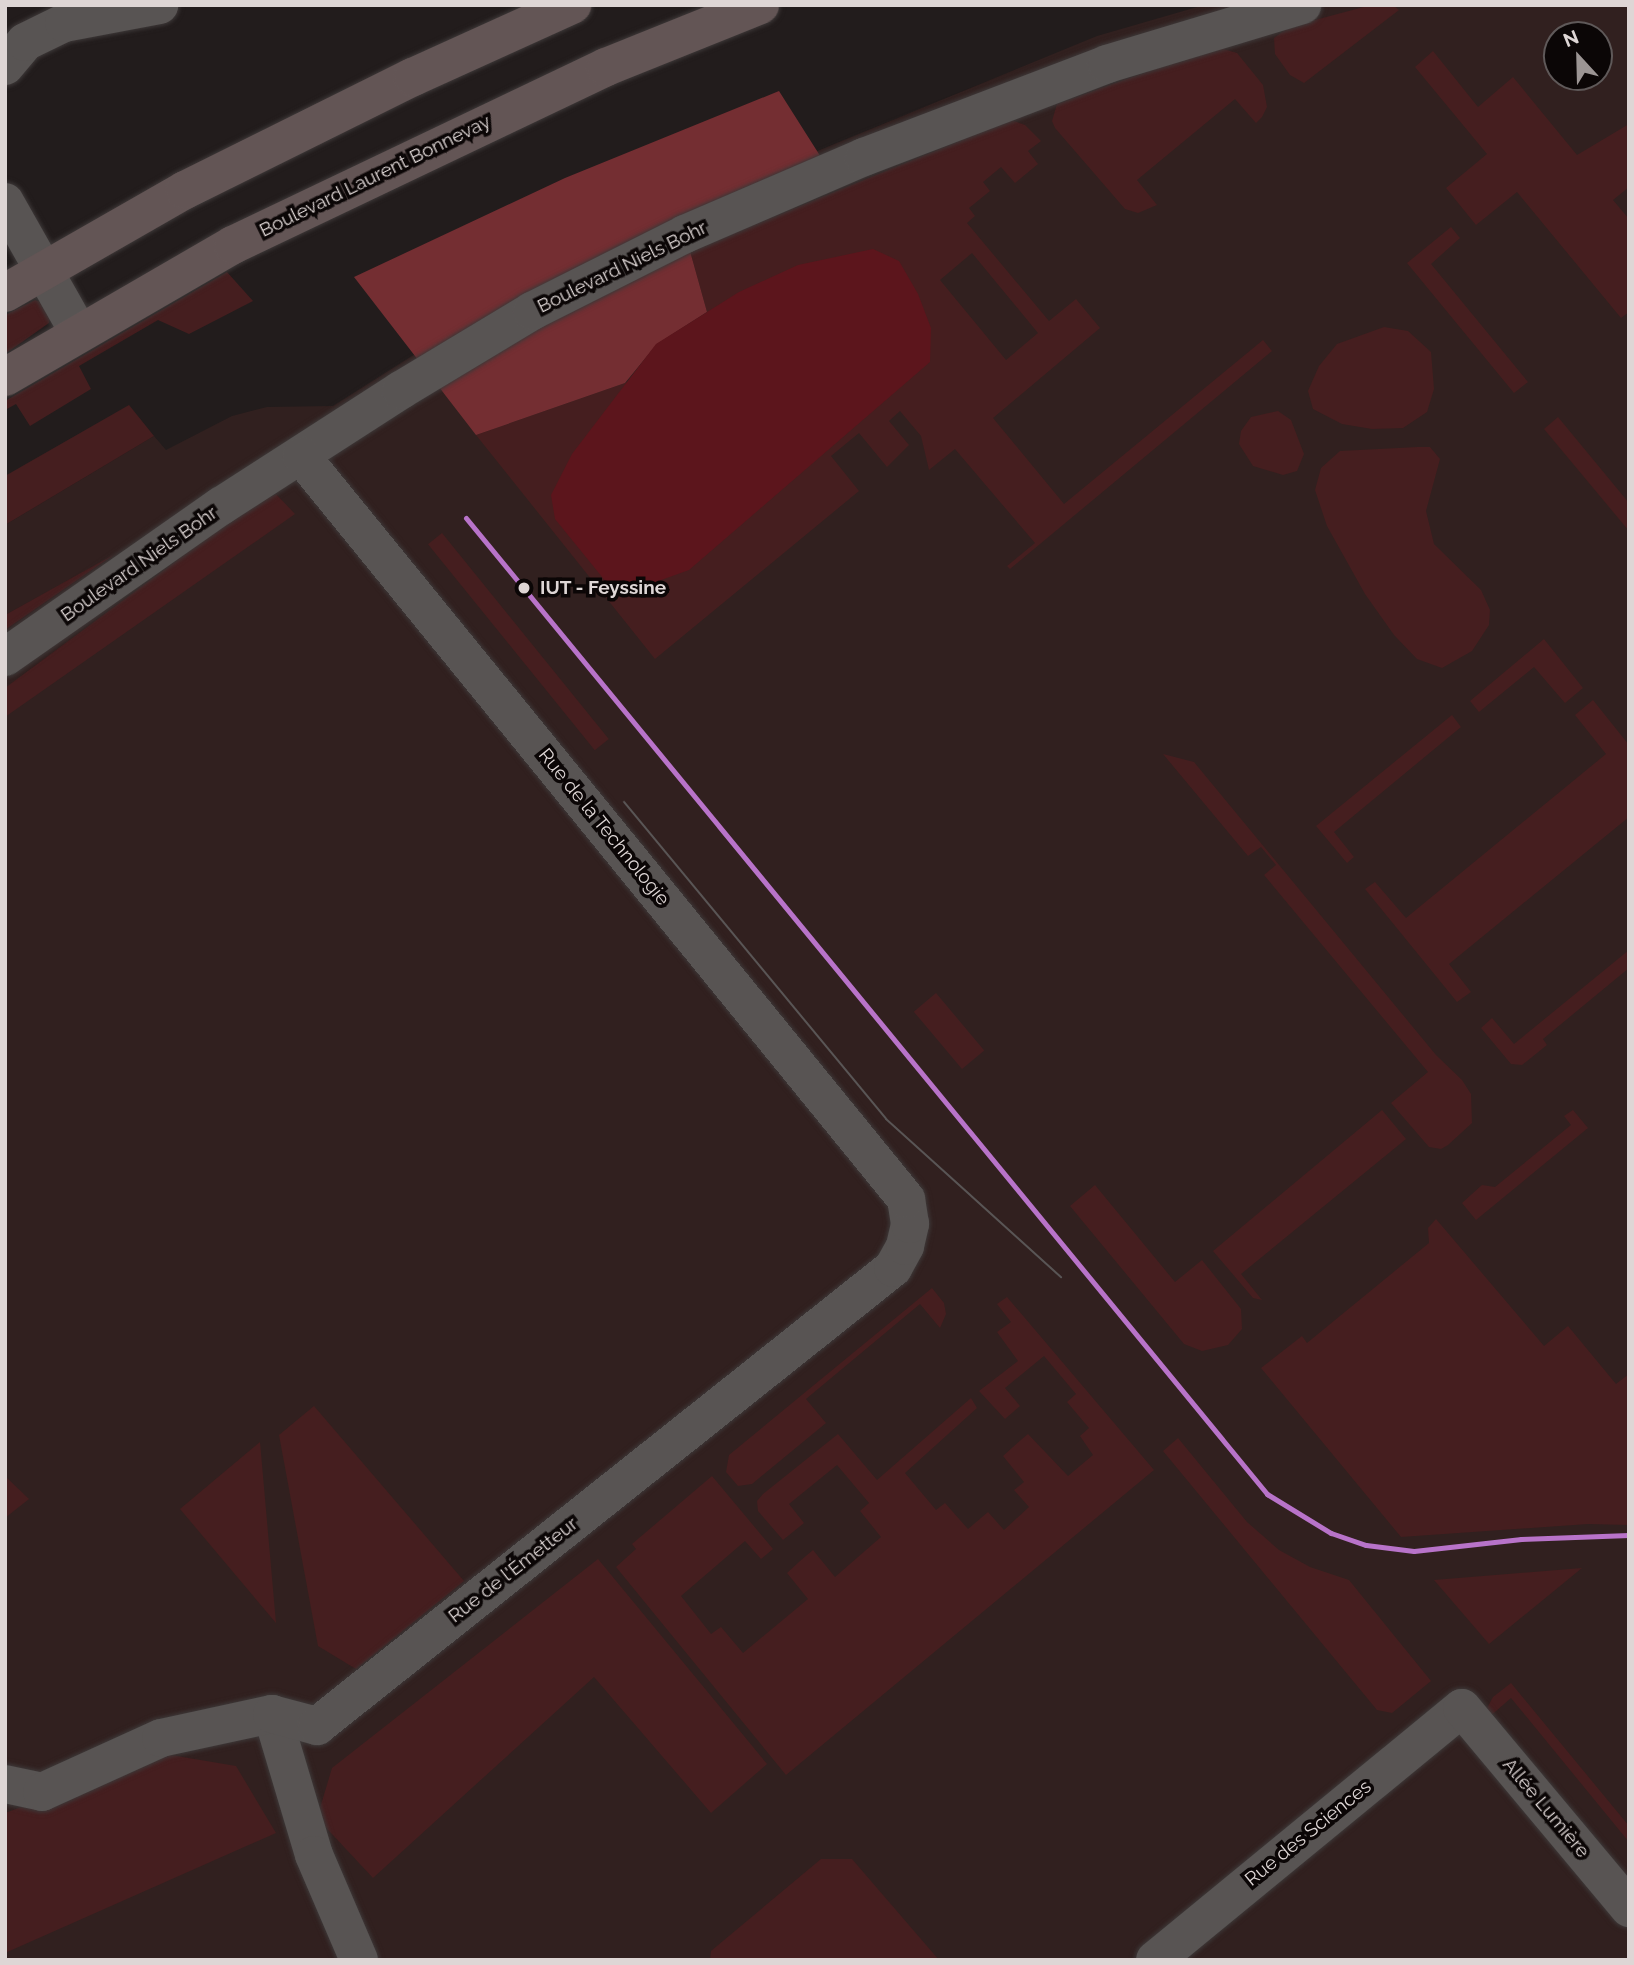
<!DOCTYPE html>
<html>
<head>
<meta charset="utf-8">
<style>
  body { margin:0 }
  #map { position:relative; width:1634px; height:1965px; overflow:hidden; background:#221c1c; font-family:Raleway,sans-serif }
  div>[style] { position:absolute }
  .built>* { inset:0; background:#31201f }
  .green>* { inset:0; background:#451e1f; transform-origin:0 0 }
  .forest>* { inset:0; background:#742e32 }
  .water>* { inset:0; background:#5c151c }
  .roads { filter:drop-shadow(0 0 2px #3d3838) drop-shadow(0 0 2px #3d3838) }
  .minor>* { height:38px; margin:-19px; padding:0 19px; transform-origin:19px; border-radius:19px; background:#585453 }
  .primary>* { height:38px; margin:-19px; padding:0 19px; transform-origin:19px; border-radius:19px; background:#635555 }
  .tram>* { height:2px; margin:-1px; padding:0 1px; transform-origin:1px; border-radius:1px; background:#595555 }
  .tram-1>* { height:5px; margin:-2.5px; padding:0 2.5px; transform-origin:2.5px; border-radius:2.5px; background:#b873c9 }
  .dots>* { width:19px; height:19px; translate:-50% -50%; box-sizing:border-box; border:4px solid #0b0606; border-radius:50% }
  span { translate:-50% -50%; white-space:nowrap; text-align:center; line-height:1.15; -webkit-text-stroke:7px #0b0606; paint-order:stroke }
  .street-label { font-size:19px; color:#ded6d5 }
  .stop-label { font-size:19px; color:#ded6d5; font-weight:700 }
  .left { translate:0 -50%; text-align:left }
  .frame { position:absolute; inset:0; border:7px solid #ded6d5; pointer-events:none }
  .north { position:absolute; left:1543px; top:21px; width:70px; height:70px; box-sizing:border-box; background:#0b0606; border:2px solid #5f5959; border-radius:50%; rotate:338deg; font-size:19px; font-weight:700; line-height:28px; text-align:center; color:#ded6d5 }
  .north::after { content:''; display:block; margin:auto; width:24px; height:32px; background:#9c9594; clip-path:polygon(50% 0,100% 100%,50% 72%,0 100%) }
</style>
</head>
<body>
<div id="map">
  <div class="built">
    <i style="clip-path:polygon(evenodd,1204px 5px,1629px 5px,1629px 1960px,5px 1960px,5px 630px,106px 560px,5px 615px,5px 525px,154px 436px,166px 450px,232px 416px,267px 407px,333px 406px,548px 270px,669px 212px,1097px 36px,1204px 5px,1557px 35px,1599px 35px,1599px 77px,1557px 77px,1557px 35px)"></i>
  </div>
  <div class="green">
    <i style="clip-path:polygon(1371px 5px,1393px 5px,1399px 10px,1304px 83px,1290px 75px,1275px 54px,1274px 38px,1289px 27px)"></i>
    <i style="clip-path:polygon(1216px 47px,1237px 53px,1263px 85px,1267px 107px,1262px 117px,1256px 123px,1235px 99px,1137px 180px,1157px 205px,1138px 213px,1125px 209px,1055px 128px,1052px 121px,1057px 104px)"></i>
    <i style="clip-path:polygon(1433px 51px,1478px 107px,1513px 77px,1577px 155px,1629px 124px,1629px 187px,1613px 200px,1629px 219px,1629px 312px,1621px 318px,1517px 192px,1476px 225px,1446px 188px,1487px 154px,1415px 67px)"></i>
    <i style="clip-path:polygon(evenodd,1011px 120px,1025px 125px,1041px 141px,1028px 151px,1038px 164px,1015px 183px,1001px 167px,983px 182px,990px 191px,969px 208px,975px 216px,967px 223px,1049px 321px,1076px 299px,1100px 328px,993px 418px,1064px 504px,1263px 340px,1272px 351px,1010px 569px,1007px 566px,1035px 543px,955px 449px,929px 470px,921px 436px,900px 411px,889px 421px,909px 445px,887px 467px,859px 433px,831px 456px,859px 491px,655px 659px,476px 435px,625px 383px,759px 322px,707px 312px,690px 251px,1011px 120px,972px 253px,1038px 333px,1006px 360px,940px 280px,972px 253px)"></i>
    <i style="clip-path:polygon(1451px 227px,1460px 238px,1431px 264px,1528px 382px,1514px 393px,1407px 263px)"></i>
    <i style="clip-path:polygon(227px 272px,253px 301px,189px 334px,158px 320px,79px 366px,91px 389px,30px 426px,16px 404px,5px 410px,5px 401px)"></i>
    <i style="clip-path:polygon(35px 300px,44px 303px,51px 313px,49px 323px,5px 354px,5px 315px)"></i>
    <i style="clip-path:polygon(1384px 327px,1408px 331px,1431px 352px,1434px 389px,1427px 412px,1403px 428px,1372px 429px,1342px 424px,1313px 409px,1308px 391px,1319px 366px,1337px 344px)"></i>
    <i style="clip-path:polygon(129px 405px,154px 436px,5px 525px,5px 476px)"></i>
    <i style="clip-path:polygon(1278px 411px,1291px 420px,1304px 454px,1297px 471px,1283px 475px,1253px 466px,1239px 444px,1241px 431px,1251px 417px)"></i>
    <i style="clip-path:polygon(1558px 417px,1629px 503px,1629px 531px,1544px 429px)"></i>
    <i style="clip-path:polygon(1418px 447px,1430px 447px,1440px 459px,1426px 511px,1434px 544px,1481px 590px,1490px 610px,1489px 625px,1472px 651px,1442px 668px,1417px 659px,1394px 635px,1365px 594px,1327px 526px,1315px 490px,1321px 468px,1340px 451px)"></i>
    <i style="clip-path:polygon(276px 494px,295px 514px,5px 717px,5px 688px,246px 509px)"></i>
    <i style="left:442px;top:533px;width:265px;height:18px;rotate:51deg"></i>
    <i style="clip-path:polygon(115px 554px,5px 630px,5px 615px)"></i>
    <i style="clip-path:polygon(1544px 639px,1583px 688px,1565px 703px,1534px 667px,1479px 712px,1470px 701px)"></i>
    <i style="clip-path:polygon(1593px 700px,1629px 745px,1629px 817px,1449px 964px,1471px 992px,1457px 1002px,1365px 889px,1375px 882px,1406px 918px,1606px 754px,1575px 715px)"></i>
    <i style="clip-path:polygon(1452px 715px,1461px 727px,1334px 832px,1354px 857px,1347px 863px,1316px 826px)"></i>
    <i style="clip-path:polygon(1163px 754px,1194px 762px,1436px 1055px,1462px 1080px,1471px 1094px,1472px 1123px,1448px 1145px,1441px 1149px,1429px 1147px,1391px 1103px,1428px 1072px,1264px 875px,1276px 865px,1261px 847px,1248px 856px)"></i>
    <i style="clip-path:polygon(1629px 950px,1629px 968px,1543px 1039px,1547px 1045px,1522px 1065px,1511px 1064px,1481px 1028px,1492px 1018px,1514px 1044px)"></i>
    <i style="left:936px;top:993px;width:75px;height:29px;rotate:50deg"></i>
    <i style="clip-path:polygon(1382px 1110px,1406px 1139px,1241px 1274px,1262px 1300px,1253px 1298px,1213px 1251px)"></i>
    <i style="clip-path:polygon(1573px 1110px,1588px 1128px,1476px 1220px,1462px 1203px,1482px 1185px,1495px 1187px,1571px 1125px,1564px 1116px)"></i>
    <i style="clip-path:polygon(1095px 1185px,1175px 1282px,1202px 1260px,1241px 1309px,1242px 1329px,1228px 1345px,1202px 1351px,1184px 1344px,1070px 1206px)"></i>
    <i style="clip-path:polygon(1436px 1219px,1544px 1346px,1568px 1326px,1616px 1384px,1629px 1374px,1629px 1525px,1588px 1524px,1401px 1537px,1261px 1368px,1302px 1336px,1307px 1343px,1429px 1243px,1428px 1228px)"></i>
    <i style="clip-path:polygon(932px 1288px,944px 1303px,946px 1314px,940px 1328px,920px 1304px,806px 1399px,826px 1423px,752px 1484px,738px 1486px,726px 1472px,729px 1455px)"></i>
    <i style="clip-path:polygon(1007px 1297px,1154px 1470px,786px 1775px,616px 1567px,636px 1549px,632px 1544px,712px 1476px,773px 1549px,761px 1559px,745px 1541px,681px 1596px,711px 1634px,721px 1627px,743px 1653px,808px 1599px,787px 1573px,800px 1561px,813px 1550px,835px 1577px,881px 1537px,860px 1511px,869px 1503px,837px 1465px,789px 1504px,804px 1523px,783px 1540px,758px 1511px,757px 1501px,763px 1494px,838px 1434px,877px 1480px,971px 1398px,977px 1408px,905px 1473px,936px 1510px,945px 1503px,968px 1529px,988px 1512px,1004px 1530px,1029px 1507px,1014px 1490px,1024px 1482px,1003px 1456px,1022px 1439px,1028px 1434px,1068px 1476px,1093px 1455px,1080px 1436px,1089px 1428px,1067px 1402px,1076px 1394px,1044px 1356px,1005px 1388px,1020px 1406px,1005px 1419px,979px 1391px,1018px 1361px,997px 1332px,1011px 1322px,997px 1304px)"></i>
    <i style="clip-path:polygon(314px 1406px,464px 1581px,356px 1669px,318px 1646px,279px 1435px)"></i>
    <i style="clip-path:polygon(1178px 1438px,1247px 1522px,1279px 1550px,1310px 1567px,1349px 1580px,1431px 1681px,1392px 1713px,1377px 1710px,1163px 1451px)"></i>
    <i style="clip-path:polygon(260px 1442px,276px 1623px,180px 1509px)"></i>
    <i style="clip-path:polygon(5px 1476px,29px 1499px,5px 1518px)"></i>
    <i style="clip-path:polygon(598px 1559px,767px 1764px,711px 1813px,594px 1677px,373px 1878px,317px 1818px,332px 1768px)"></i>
    <i style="clip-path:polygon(1582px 1568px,1489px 1644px,1434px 1580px)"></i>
    <i style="clip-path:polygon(1511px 1683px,1629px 1826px,1629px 1842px,1511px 1698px,1488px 1718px,1487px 1708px,1493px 1697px)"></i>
    <i style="clip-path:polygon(165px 1754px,236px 1766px,276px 1833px,5px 1953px,5px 1813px)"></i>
    <i style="clip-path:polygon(821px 1859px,852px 1859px,939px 1960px,710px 1960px,711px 1951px)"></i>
  </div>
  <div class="forest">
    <i style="clip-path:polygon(779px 91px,824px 162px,683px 226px,707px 312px,657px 344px,625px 383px,476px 435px,354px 277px,565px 178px)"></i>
  </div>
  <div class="water">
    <i style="clip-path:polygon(873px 249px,899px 261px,918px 294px,931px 328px,930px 362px,689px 570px,639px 588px,607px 583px,555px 519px,551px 495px,572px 454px,656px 344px,739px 292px,798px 265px)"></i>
  </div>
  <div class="roads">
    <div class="minor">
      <i style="left:5px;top:66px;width:31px;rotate:-50deg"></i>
      <i style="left:25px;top:42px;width:43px;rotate:-26deg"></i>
      <i style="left:64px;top:23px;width:97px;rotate:-10.7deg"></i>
      <i style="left:5px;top:202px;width:150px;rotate:60.5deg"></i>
      <i style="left:5px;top:657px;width:264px;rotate:-35deg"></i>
      <i style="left:221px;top:506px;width:214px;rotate:-32.8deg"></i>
      <i style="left:401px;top:390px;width:153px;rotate:-31.1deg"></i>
      <i style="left:532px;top:311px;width:171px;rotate:-26.7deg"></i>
      <i style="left:685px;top:234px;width:195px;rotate:-23.3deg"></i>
      <i style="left:864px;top:157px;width:260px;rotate:-20.9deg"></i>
      <i style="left:1107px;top:64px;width:204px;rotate:-16.8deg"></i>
      <i style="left:272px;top:1714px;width:147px;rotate:73.4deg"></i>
      <i style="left:314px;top:1855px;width:114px;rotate:66.8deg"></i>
      <i style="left:5px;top:1784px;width:38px;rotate:12deg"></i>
      <i style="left:42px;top:1792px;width:131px;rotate:-24.4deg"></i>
      <i style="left:161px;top:1738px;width:114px;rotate:-12.2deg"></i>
      <i style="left:272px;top:1714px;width:47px;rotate:14.9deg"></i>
      <i style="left:317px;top:1726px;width:736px;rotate:-38.49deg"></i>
      <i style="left:893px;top:1268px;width:25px;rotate:-61deg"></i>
      <i style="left:905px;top:1246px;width:23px;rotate:-77deg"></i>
      <i style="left:910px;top:1224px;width:25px;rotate:-99deg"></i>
      <i style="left:906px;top:1199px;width:958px;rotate:-129.15deg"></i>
      <i style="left:1155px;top:1960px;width:397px;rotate:-39.4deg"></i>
      <i style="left:1462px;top:1708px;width:261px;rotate:50.1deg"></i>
    </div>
    <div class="primary">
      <i style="left:5px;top:293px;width:207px;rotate:-29.8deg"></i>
      <i style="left:185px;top:190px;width:254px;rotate:-26.4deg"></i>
      <i style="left:413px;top:77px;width:175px;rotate:-24.4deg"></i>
      <i style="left:5px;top:377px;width:263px;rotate:-30.1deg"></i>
      <i style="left:233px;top:245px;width:413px;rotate:-25.5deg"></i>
      <i style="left:606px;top:67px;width:166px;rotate:-21.9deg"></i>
    </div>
  </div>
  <div class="tram">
    <i style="left:624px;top:802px;width:411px;rotate:50.4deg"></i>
    <i style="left:886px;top:1119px;width:236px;rotate:42.1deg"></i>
  </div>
  <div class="tram-1">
    <i style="left:466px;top:518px;width:1263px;rotate:50.62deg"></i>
    <i style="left:1267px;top:1494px;width:75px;rotate:31.4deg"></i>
    <i style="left:1331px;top:1533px;width:37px;rotate:19deg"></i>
    <i style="left:1366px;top:1545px;width:48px;rotate:7.1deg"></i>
    <i style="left:1414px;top:1551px;width:108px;rotate:-6.4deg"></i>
    <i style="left:1521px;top:1539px;width:108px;rotate:-2.1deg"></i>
  </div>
  <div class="dots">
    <i style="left:524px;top:588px;background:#ded6d5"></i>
  </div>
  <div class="street-label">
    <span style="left:375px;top:176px;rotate:-26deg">Boulevard Laurent Bonnevay</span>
    <span style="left:622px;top:267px;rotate:-26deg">Boulevard Niels Bohr</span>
    <span style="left:139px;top:564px;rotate:-35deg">Boulevard Niels Bohr</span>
    <span style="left:604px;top:827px;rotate:51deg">Rue de la Technologie</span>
    <span style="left:513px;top:1570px;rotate:-38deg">Rue de l'Émetteur</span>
    <span style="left:1546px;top:1808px;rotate:50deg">Allée Lumière</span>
    <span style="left:1308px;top:1833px;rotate:-39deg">Rue des Sciences</span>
  </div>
  <div class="stop-label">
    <span class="left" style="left:540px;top:588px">IUT - Feyssine</span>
  </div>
  <div class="frame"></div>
  <div class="north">N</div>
</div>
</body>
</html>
